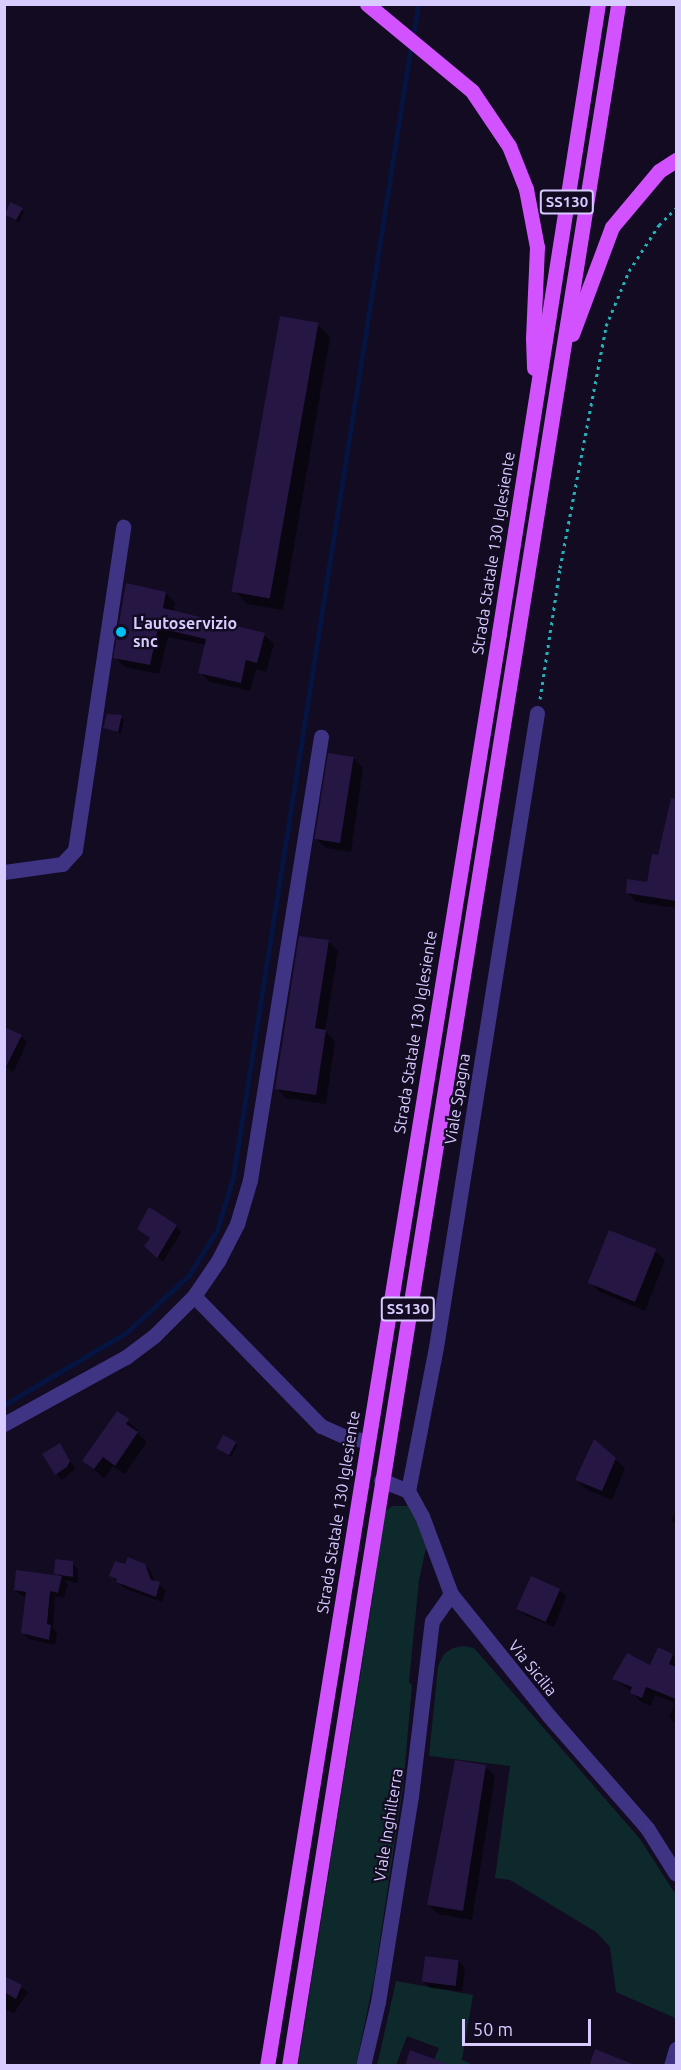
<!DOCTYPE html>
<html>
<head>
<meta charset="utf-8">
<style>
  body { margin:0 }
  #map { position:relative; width:681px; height:2070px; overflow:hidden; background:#120b21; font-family:Ubuntu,sans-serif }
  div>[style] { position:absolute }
  .green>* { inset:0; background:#0e292b }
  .shadow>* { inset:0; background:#0007 }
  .stream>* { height:5px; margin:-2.5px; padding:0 2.5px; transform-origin:2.5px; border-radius:2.5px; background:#051440 }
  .building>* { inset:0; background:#251643; transform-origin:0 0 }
  .path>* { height:3px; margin-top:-1.5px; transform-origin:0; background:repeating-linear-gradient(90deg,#25b1ba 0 3px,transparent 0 7.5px) }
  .minor>* { height:15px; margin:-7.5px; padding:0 7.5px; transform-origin:7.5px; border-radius:7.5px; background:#3f3384 }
  .major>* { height:15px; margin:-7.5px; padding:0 7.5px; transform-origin:7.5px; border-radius:7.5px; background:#d352ff }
  .dots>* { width:16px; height:16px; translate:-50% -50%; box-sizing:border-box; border:3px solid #120b21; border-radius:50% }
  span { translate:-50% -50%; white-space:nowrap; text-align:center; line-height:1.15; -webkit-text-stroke:4.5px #120b21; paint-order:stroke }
  .shield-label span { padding:2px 4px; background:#120b21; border:2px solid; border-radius:4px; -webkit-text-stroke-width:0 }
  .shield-label { font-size:15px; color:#d7cbff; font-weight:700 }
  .street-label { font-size:16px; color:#d7cbff }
  .poi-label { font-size:16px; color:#d7cbff; font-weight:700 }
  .left { translate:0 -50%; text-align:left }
  .frame { position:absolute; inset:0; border:6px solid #d7cbff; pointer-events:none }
  .scale { position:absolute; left:462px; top:2019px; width:129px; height:27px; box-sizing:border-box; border:3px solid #d7cbff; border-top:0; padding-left:8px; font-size:18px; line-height:21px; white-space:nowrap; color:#d7cbff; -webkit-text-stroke:4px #120b21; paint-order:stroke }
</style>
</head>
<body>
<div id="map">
  <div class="green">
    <i style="clip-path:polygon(392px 1506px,409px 1506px,417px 1520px,426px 1548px,419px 1580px,409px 1682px,412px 1685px,403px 1788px,374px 1979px,356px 2065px,298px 2066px,374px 1590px,384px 1512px)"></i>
    <i style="clip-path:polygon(464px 1646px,474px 1648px,640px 1839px,676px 1895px,675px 2018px,616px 1992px,610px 1947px,596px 1932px,510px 1880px,495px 1878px,510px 1766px,429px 1756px,438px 1666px,444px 1654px,453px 1648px)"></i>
    <i style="clip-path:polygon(396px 1981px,473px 1995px,462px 2060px,473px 2065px,432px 2065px,439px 2048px,407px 2036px,396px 2065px,377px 2066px)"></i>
  </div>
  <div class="shadow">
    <i style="clip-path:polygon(22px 209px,24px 212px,19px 222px,6px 215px)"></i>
    <i style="clip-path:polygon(317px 324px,330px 337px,283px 610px,247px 604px,235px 591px)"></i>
    <i style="clip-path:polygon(166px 593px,175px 603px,173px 612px,264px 635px,274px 644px,266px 672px,256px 669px,250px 691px,210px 682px,200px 672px,206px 645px,168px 637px,159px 674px,125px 667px,115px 657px)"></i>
    <i style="clip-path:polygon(121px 717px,124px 720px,121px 734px,105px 727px)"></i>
    <i style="clip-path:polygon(354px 758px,363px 768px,351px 852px,326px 848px,316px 839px)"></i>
    <i style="clip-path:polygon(668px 816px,676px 818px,676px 908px,637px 902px,628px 893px,648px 884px,659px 857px)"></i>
    <i style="clip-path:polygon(328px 941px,338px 951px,325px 1031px,335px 1041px,326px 1104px,286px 1098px,276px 1088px)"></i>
    <i style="clip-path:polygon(21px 1036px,27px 1042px,13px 1073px,4px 1064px)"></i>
    <i style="clip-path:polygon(176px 1226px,181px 1232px,163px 1262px,146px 1245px,152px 1239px)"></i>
    <i style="clip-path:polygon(655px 1251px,665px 1260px,645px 1311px,600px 1292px,590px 1282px)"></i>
    <i style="clip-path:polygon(118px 1413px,138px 1430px,136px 1432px,147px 1442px,125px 1474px,113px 1466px,104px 1478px,84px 1461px)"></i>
    <i style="clip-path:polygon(235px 1443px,237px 1446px,231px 1457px,220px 1450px)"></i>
    <i style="clip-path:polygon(60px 1445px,75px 1469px,62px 1480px,56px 1474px)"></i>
    <i style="clip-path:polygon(615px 1459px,625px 1468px,612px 1500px,586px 1489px,576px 1480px)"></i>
    <i style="clip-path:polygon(676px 1512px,676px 1525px,671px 1520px)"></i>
    <i style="clip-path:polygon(72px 1563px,78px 1569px,78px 1583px,64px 1580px,68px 1584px,64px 1598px,55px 1596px,53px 1628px,57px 1633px,55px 1645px,29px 1639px,23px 1633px,27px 1597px,22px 1596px,15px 1590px,60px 1577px,56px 1573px)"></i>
    <i style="clip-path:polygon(145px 1565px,151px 1572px,155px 1582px,166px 1590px,162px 1602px,124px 1588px,111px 1575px,125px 1566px)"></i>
    <i style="clip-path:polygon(532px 1578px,560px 1590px,566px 1597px,554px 1627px,525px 1615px,519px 1609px)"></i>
    <i style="clip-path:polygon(672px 1655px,676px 1659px,676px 1725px,669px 1717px,675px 1703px,655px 1695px,650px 1706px,640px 1701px,632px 1691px,614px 1679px,651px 1667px)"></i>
    <i style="clip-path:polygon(485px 1767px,495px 1776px,472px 1920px,438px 1914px,429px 1905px,442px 1823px,446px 1823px)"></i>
    <i style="clip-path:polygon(459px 1961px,465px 1968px,462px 1991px,430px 1988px,424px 1982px)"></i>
    <i style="clip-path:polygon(4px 1977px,28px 1992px,14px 2013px,4px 2009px)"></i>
  </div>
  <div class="stream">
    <i style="left:414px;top:30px;width:26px;rotate:-81deg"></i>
    <i style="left:4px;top:1405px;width:143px;rotate:-30.7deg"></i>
    <i style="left:127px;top:1332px;width:84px;rotate:-42.6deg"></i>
    <i style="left:189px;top:1275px;width:53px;rotate:-58.1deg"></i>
    <i style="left:217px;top:1230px;width:55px;rotate:-73.2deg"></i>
    <i style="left:233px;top:1177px;width:1141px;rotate:-81.07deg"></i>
  </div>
  <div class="building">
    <i style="clip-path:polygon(10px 202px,23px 208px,16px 220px,5px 215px)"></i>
    <i style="left:280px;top:316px;width:39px;height:280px;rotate:10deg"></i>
    <i style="clip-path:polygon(126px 583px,166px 592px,163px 608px,265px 633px,257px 663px,246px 660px,241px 683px,198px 673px,206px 639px,158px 628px,150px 665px,113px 658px)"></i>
    <i style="clip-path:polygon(107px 714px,122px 715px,118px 732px,103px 728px)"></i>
    <i style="left:328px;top:753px;width:26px;height:87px;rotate:9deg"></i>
    <i style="clip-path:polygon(671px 798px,676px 799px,676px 901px,626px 893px,627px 879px,647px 882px,652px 854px,658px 855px)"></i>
    <i style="clip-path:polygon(299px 936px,329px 940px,315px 1028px,326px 1030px,316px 1095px,275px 1089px)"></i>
    <i style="clip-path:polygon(4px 1027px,22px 1035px,4px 1071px)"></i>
    <i style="clip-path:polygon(149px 1207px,177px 1225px,157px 1258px,144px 1246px,150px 1238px,137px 1229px)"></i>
    <i style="left:609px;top:1230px;width:51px;height:57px;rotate:22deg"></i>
    <i style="clip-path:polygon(117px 1411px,129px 1419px,126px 1424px,138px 1432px,115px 1466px,103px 1457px,94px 1469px,82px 1461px)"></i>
    <i style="left:223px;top:1435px;width:15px;height:15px;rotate:28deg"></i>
    <i style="clip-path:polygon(594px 1439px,616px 1458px,602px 1491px,575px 1480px)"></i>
    <i style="clip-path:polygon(60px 1443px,70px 1461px,67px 1467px,55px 1475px,42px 1454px)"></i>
    <i style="clip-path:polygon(128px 1557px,145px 1564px,151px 1580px,160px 1582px,156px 1597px,116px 1582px,117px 1579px,109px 1576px,115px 1561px,125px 1564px)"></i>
    <i style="clip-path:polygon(55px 1559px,73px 1561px,73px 1577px,54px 1574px)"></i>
    <i style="clip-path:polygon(16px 1570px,62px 1576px,58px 1593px,50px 1591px,47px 1624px,51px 1625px,49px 1640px,21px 1633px,26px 1592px,14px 1590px)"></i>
    <i style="left:531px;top:1576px;width:32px;height:36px;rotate:24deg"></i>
    <i style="clip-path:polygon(658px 1647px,673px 1654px,669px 1664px,676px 1667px,676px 1699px,646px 1687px,642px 1698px,630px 1693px,632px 1687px,612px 1679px,627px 1653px,650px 1665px)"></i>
    <i style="clip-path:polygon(455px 1760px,486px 1765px,463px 1911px,427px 1905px)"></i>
    <i style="left:425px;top:1956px;width:34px;height:26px;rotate:7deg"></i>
    <i style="clip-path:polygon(4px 1976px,22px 1985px,16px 1999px,4px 1992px)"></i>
    <i style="clip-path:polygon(595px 2049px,635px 2065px,635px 2066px,589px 2066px)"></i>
    <i style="clip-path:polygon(410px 2050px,448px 2064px,447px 2066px,405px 2066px)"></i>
  </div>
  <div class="path">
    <i style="left:540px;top:699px;width:133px;rotate:-81.3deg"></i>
    <i style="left:560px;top:568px;width:246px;rotate:-79.2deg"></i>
    <i style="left:606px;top:326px;width:60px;rotate:-67.3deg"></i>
    <i style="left:629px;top:271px;width:55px;rotate:-56.9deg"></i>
    <i style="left:659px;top:225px;width:24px;rotate:-45deg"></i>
  </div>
  <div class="minor">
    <i style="left:4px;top:872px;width:59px;rotate:-7.9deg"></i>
    <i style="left:62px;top:864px;width:19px;rotate:-47deg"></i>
    <i style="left:75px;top:850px;width:327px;rotate:-81.5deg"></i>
    <i style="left:194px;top:1296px;width:182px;rotate:45.7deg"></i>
    <i style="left:321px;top:1426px;width:27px;rotate:24deg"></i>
    <i style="left:346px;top:1437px;width:21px;rotate:11deg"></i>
    <i style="left:4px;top:1424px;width:139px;rotate:-28.8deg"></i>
    <i style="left:126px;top:1357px;width:35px;rotate:-37deg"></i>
    <i style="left:154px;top:1336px;width:57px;rotate:-45deg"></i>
    <i style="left:194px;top:1296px;width:42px;rotate:-55.6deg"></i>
    <i style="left:218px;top:1261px;width:42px;rotate:-62.8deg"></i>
    <i style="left:237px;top:1224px;width:46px;rotate:-73.5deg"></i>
    <i style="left:250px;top:1180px;width:449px;rotate:-80.9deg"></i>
    <i style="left:381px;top:1480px;width:29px;rotate:22deg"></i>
    <i style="left:408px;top:1491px;width:29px;rotate:61deg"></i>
    <i style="left:422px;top:1516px;width:83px;rotate:69.6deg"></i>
    <i style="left:451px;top:1594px;width:156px;rotate:51.2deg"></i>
    <i style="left:549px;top:1716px;width:149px;rotate:48.8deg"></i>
    <i style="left:647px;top:1828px;width:54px;rotate:57.8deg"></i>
    <i style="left:408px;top:1491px;width:147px;rotate:-79deg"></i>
    <i style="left:436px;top:1347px;width:642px;rotate:-80.95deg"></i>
    <i style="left:363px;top:2066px;width:66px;rotate:-76.8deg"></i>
    <i style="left:378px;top:2002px;width:209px;rotate:-80.9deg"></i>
    <i style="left:411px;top:1796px;width:176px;rotate:-83.2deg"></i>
    <i style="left:432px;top:1621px;width:33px;rotate:-55deg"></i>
    <i style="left:671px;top:2066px;width:18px;rotate:-74deg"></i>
  </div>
  <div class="major">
    <i style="left:367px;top:4px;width:136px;rotate:39.6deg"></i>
    <i style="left:472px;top:91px;width:66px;rotate:56.1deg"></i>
    <i style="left:509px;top:146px;width:46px;rotate:68.4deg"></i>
    <i style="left:526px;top:189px;width:59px;rotate:79.3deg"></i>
    <i style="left:537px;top:247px;width:91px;rotate:92.5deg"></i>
    <i style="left:533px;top:338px;width:30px;rotate:88deg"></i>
    <i style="left:572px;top:334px;width:114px;rotate:-69.5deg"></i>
    <i style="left:612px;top:227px;width:73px;rotate:-50deg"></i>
    <i style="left:659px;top:171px;width:20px;rotate:-33deg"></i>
    <i style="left:267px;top:2066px;width:1452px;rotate:-80.8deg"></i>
    <i style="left:499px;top:633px;width:637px;rotate:-81.06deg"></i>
    <i style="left:289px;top:2066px;width:2088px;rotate:-80.93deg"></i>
  </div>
  <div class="dots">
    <i style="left:121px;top:632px;background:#00c1f6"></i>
  </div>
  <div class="shield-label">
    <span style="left:567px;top:202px">SS130</span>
    <span style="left:408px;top:1309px">SS130</span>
  </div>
  <div class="street-label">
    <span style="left:493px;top:553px;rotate:-81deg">Strada Statale 130 Iglesiente</span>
    <span style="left:415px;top:1032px;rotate:-81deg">Strada Statale 130 Iglesiente</span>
    <span style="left:457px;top:1099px;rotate:-81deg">Viale Spagna</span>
    <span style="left:338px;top:1512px;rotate:-81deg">Strada Statale 130 Iglesiente</span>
    <span style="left:533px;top:1668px;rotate:51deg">Via Sicilia</span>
    <span style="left:388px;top:1825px;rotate:-81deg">Viale Inghilterra</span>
  </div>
  <div class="poi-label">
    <span class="left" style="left:133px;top:632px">L'autoservizio<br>snc</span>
  </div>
  <div class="frame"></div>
  <div class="scale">50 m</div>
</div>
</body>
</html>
